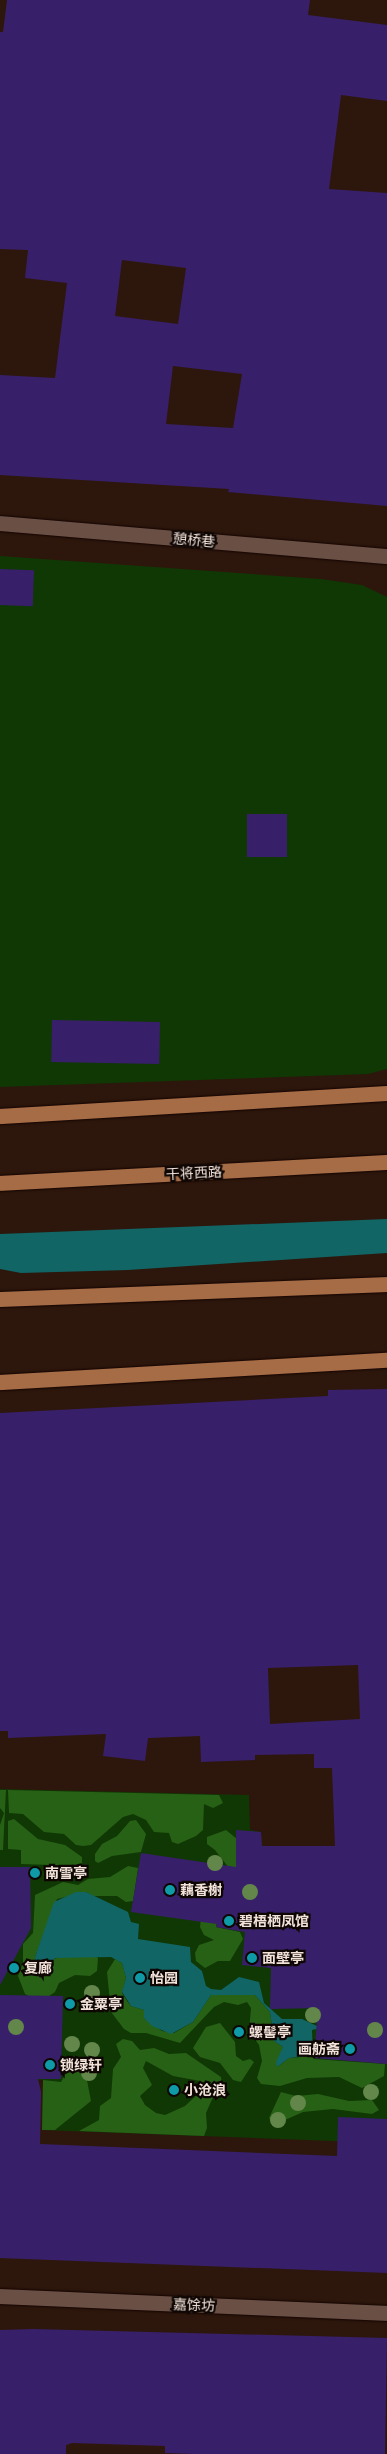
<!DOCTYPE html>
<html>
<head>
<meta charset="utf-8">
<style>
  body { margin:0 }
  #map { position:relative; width:387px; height:2454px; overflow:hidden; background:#2d170c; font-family:"PT Sans Narrow","Noto Sans SC",sans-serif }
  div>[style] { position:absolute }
  .green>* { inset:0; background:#103804 }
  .forest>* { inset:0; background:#266115 }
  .water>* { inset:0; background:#116565 }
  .building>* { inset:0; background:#381f6a; transform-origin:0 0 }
  .roads { filter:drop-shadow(0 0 1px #140300) drop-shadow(0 0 1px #140300) }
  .secondary>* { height:15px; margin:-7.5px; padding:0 7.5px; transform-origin:7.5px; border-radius:7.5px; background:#6a5044 }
  .primary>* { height:15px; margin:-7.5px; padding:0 7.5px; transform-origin:7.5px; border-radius:7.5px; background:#a56c45 }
  .trees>* { width:16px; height:16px; margin:-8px; border-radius:50%; background:#63864b }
  .dots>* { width:14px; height:14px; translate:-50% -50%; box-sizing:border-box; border:2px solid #0e0603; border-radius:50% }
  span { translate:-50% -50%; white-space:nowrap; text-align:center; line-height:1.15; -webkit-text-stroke:4.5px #0e0603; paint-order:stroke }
  .street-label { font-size:14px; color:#f2e2da }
  .poi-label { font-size:14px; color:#f2e2da; font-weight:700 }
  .left { translate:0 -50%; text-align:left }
  .right { translate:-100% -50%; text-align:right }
</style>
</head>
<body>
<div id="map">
  <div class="green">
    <i style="clip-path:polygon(0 556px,321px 579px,362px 585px,387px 597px,387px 1069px,368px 1074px,0 1087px)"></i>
    <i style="clip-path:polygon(0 1789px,249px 1795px,250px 1830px,261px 1832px,267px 1917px,387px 1996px,387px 2143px,42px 2130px,43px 2080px,0 2079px)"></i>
  </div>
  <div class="forest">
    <i style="clip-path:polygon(0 1790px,6px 1790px,3px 1850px,0 1850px,0 1825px,4px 1813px,0 1808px)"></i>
    <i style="clip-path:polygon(8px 1790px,219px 1795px,223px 1803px,213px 1808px,204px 1804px,203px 1830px,196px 1836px,178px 1844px,172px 1842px,169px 1833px,154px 1832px,146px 1820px,133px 1814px,123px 1817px,91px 1845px,83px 1846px,76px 1845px,64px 1834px,44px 1832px,23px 1814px,9px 1813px)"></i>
    <i style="clip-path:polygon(14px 1819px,38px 1839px,65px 1845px,82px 1857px,82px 1866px,21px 1864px,21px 1850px,8px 1849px,8px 1821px)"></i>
    <i style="clip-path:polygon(136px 1820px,146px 1834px,141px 1852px,112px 1856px,98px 1863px,95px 1861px,95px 1854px,102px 1844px,117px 1836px,130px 1821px)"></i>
    <i style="clip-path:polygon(226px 1830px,237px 1839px,242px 1869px,229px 1868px,215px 1850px,207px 1844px,207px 1837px)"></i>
    <i style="clip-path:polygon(128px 1866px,138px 1868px,133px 1901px,126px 1902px,117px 1896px,93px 1896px,86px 1892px,57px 1899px,35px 1957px,37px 1975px,53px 1959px,62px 1957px,95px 1956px,98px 1958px,97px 1971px,90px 1976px,75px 1975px,59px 1983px,55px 1992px,49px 1996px,31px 1997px,25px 1994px,18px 1976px,23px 1963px,23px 1944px,33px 1933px,35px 1895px,63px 1882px,78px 1885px,88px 1879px,110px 1877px)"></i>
    <i style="clip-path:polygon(203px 1898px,219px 1909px,216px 1927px,240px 1932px,243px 1939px,230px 1961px,218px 1961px,205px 1968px,196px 1961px,195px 1953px,199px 1945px,214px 1940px,204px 1935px,200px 1927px)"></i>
    <i style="clip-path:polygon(115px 1959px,122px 1963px,126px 1978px,122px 1993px,127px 2001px,131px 2006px,144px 2010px,145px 2019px,162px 2031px,174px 2033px,193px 2022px,211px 1995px,255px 1995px,270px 2012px,274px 2041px,283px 2047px,277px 2067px,289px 2058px,314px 2056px,314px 2059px,385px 2064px,384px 2076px,362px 2088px,339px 2077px,307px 2078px,280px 2086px,261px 2084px,257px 2078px,262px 2061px,259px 2045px,249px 2031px,251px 2008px,247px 2002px,238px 2005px,224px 2002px,214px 2007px,180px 2043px,146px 2033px,131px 2033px,124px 2029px,111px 2012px,107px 1972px)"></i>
    <i style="clip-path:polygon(220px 2023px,235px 2042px,236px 2056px,243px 2061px,250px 2059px,254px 2062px,241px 2082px,233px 2080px,220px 2063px,200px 2057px,193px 2048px,206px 2027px)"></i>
    <i style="clip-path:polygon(evenodd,123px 2039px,132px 2041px,140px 2050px,154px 2048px,169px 2054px,186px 2053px,221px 2077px,222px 2084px,217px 2088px,206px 2113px,207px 2128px,204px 2136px,79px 2131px,99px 2120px,100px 2106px,111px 2098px,113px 2069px,121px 2057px,116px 2044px,123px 2039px,146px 2061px,173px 2076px,200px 2081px,200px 2092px,185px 2106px,165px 2115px,156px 2113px,145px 2105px,140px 2096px,152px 2085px,143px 2068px,146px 2061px)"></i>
    <i style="clip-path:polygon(78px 2063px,85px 2070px,91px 2101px,55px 2130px,42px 2130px,43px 2080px,61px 2082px,71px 2064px)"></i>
    <i style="clip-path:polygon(281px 2092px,296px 2096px,318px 2094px,349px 2101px,372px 2100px,379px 2110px,372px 2114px,333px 2109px,303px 2112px,274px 2125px,269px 2118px)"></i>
  </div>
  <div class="water">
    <i style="clip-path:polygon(387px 1219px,387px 1253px,128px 1270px,21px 1273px,0 1269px,0 1234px)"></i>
    <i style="clip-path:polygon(76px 1892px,86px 1892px,128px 1912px,131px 1922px,139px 1924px,138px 1939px,190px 1947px,191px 1962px,202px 1971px,206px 1986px,211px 1989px,221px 1990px,239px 1977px,259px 1982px,264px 2003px,282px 2019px,302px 2019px,321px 2028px,312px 2030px,313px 2055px,289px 2058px,277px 2067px,276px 2062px,283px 2047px,274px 2041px,270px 2012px,255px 1995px,211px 1995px,193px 2022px,171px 2034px,152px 2026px,144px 2018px,144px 2010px,131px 2006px,122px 1992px,126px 1978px,122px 1963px,111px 1957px,55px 1958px,41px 1975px,37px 1975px,35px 1957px,54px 1902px)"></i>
  </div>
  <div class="building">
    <i style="clip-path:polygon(evenodd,7px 0,310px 0,308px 15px,387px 25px,387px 101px,341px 95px,329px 189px,387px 193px,387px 506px,228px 492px,229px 489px,0 475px,0 375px,55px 378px,67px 283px,25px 278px,28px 250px,0 249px,0 32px,3px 32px,7px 0,122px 260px,186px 268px,178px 324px,115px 316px,122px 260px,7px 0,173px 366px,242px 374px,233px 428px,166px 424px,173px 366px)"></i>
    <i style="left:0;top:569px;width:34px;height:36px;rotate:2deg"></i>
    <i style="left:247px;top:814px;width:40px;height:43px"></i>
    <i style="left:52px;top:1020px;width:108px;height:42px;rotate:1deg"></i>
    <i style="clip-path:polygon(evenodd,387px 1389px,387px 2064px,314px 2058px,318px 2008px,270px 2009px,271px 1968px,242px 1965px,245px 1932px,216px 1927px,217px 1924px,131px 1912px,141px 1853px,236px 1867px,236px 1830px,261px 1832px,262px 1846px,335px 1846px,332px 1768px,314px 1768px,314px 1754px,255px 1755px,255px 1760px,201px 1762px,200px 1736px,148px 1738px,145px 1761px,103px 1756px,106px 1734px,8px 1738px,8px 1731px,0 1731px,0 1413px,328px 1396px,328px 1390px,387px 1389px,358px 1665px,360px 1719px,270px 1724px,268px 1668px,358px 1665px)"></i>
    <i style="clip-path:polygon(0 1867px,30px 1867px,31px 1928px,0 1985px)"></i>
    <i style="clip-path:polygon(0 1995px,63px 1996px,61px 2079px,38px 2079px,41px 2092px,40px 2144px,337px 2156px,338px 2117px,387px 2119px,387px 2273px,0 2258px)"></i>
    <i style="clip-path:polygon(33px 2329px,387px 2338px,385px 2454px,194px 2454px,165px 2453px,165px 2446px,72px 2443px,66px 2445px,66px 2454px,0 2454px,0 2330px)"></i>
  </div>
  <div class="roads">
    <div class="secondary">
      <i style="left:0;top:523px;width:388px;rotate:4.9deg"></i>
      <i style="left:0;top:2296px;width:387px;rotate:2.5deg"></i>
    </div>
    <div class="primary">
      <i style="left:0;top:1116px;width:388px;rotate:-3.4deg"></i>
      <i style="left:0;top:1183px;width:388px;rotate:-3.1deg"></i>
      <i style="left:0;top:1299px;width:387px;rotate:-2.2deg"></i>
      <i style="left:0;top:1382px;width:388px;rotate:-3.3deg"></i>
    </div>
  </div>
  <div class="trees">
    <i style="left:215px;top:1863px"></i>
    <i style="left:250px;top:1892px"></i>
    <i style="left:92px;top:1993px"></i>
    <i style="left:313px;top:2015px"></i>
    <i style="left:16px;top:2027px"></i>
    <i style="left:375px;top:2030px"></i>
    <i style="left:72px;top:2044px"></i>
    <i style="left:92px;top:2050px"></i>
    <i style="left:89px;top:2073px"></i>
    <i style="left:371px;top:2092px"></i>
    <i style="left:298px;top:2103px"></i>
    <i style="left:278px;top:2120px"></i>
  </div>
  <div class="dots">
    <i style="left:35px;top:1873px;background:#0f9aa8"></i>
    <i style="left:170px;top:1890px;background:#0f9aa8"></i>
    <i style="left:229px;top:1921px;background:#0f9aa8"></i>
    <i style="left:252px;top:1958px;background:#0f9aa8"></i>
    <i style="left:14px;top:1968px;background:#0f9aa8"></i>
    <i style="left:140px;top:1978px;background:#0f9aa8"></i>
    <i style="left:70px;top:2004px;background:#0f9aa8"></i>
    <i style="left:239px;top:2032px;background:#0f9aa8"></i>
    <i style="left:350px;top:2049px;background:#0f9aa8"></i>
    <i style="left:50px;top:2065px;background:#0f9aa8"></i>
    <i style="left:174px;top:2090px;background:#0f9aa8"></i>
  </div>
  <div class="street-label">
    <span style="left:194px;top:540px;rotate:5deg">憩桥巷</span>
    <span style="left:194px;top:1173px;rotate:-3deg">干将西路</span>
    <span style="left:194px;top:2305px;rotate:2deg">嘉馀坊</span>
  </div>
  <div class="poi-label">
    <span class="left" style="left:45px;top:1873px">南雪亭</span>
    <span class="left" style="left:180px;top:1890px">藕香榭</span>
    <span class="left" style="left:239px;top:1921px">碧梧栖凤馆</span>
    <span class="left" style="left:262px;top:1958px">面壁亭</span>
    <span class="left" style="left:24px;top:1968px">复廊</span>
    <span class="left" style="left:150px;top:1978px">怡园</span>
    <span class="left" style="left:80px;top:2004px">金粟亭</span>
    <span class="left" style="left:249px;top:2032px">螺髻亭</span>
    <span class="right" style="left:340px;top:2049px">画舫斋</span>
    <span class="left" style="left:60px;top:2065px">锁绿轩</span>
    <span class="left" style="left:184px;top:2090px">小沧浪</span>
  </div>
</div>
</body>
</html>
